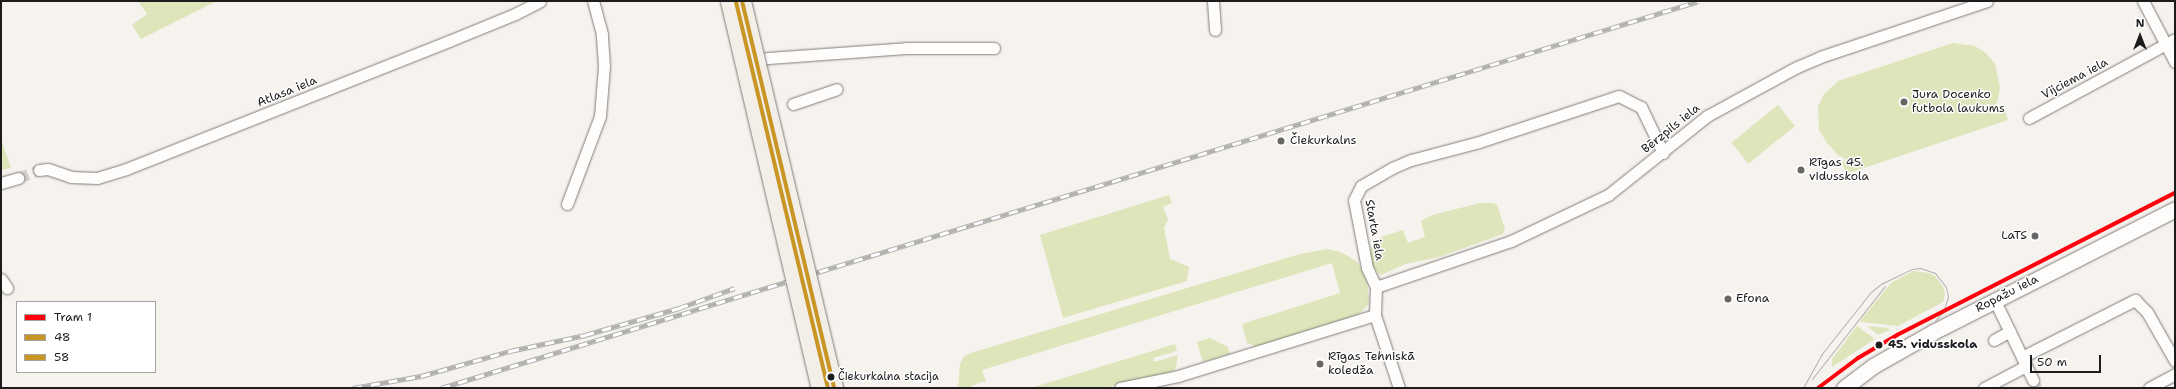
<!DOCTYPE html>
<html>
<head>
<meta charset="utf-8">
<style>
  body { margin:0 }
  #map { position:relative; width:2176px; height:389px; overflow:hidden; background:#f6f2ee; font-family:"Shantell Sans",sans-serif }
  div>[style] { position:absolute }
  .green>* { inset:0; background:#dee5ba; transform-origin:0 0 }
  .street-tunnel>* { height:11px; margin-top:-5.5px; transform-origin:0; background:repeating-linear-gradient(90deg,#d5d2ce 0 11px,transparent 0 16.5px) }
  .roads { filter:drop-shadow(0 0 1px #7e7c7a) drop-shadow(0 0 1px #7e7c7a) }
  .street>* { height:11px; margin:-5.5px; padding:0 5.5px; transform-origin:5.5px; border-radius:5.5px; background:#fefdfc }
  .secondary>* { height:15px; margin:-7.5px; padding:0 7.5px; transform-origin:7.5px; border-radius:7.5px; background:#fefdfc }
  .tram>* { height:1px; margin:-0.5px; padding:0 0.5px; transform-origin:0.5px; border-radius:0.5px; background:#b0b0af }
  .rail>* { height:4.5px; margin-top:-2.25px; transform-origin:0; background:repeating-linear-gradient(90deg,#fff 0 9px,#b0b0af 0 18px); box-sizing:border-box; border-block:1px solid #b0b0af }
  .bridges { filter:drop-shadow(0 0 1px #7e7c7a) drop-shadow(0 0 1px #7e7c7a) }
  .primary-bridge>* { height:17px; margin:-8.5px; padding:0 8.5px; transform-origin:8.5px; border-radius:8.5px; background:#f3efe8 }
  .bus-1>* { height:4px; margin:-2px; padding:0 2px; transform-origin:2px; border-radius:2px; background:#c99625 }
  .bus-2>* { height:4px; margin:-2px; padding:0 2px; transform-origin:2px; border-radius:2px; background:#c99625 }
  .tram-1>* { height:4px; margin:-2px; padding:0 2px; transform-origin:2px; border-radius:2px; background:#ff000c }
  .dots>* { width:11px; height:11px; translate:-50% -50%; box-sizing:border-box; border:2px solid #fff; border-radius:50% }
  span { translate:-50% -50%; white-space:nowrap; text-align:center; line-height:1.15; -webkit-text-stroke:3px #fff; paint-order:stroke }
  .bus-label { font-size:11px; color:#1c1c1c }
  .left { translate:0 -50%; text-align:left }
  .street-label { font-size:12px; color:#1c1c1c }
  .poi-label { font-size:12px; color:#1c1c1c }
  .right { translate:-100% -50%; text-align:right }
  .stop-label { font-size:12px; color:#1c1c1c; font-weight:700 }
  .frame { position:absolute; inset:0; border:2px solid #1c1c1c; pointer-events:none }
  .legend { position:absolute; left:16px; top:301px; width:140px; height:72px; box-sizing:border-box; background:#fff; border:1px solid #a4a4a4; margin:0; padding:5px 7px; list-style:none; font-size:12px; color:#1c1c1c }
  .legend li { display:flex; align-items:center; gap:8px; height:20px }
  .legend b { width:20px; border:1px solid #a4a4a4 }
  .north { position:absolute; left:2120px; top:16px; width:40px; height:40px; -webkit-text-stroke:3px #fff; paint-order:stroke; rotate:0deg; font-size:11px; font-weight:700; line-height:16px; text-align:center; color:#1c1c1c }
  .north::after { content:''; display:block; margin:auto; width:14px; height:18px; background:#1c1c1c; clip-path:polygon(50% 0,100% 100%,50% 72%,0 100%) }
  .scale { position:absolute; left:2030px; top:355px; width:71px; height:18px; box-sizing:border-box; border:2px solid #1c1c1c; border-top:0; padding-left:5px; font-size:12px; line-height:14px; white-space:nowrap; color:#1c1c1c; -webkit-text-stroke:3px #fff; paint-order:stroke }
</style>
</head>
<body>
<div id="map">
  <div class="green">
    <i style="clip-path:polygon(138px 1px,217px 1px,141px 39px,132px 25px,147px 14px)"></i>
    <i style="clip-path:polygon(1953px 43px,1975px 46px,1986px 53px,1995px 64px,2000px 87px,1998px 100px,1993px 109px,2004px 107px,2008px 120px,1846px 174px,1842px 162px,1847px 160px,1838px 155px,1827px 143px,1819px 130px,1818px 107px,1824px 94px,1838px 81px)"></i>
    <i style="left:1778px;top:105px;width:27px;height:60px;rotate:51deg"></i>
    <i style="clip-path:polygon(1px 139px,11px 168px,1px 170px)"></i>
    <i style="clip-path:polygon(1169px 195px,1172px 203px,1163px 207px,1168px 219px,1164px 228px,1170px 259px,1189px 267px,1187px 281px,1063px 318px,1040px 235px)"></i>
    <i style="clip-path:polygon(1480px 203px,1492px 203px,1497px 205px,1505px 229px,1503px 234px,1439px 257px,1405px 264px,1381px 275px,1373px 268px,1370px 254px,1372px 246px,1381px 237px,1403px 230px,1408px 243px,1425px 237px,1421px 221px,1432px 215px)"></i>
    <i style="clip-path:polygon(1327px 249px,1340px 252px,1348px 256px,1357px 262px,1362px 269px,1367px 281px,1369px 300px,1367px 306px,1358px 315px,1257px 347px,1247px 343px,1242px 324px,1340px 293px,1332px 263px,982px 370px,986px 382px,981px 382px,967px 388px,958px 388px,960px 364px,964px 356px,971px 353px,1300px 254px)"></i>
    <i style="clip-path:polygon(1913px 271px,1929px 273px,1935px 276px,1943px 287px,1945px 294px,1943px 302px,1898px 326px,1862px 322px,1860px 321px,1891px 283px)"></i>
    <i style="clip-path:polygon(1857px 326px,1875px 339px,1832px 367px,1832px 359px)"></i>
    <i style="clip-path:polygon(1867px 326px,1888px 328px,1890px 330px,1878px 335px)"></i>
    <i style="clip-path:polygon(1210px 338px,1228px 347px,1230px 354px,1203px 362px,1197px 342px)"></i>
    <i style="clip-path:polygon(1175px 344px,1177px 351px,1153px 358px,1154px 362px,1178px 355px,1176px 367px,1173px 372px,1104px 388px,1031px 388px)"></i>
  </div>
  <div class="street-tunnel">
    <i style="left:18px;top:178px;width:22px;rotate:-21deg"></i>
    <i style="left:2033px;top:380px;width:9px;rotate:63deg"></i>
  </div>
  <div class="roads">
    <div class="street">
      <i style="left:1213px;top:1px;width:29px;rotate:86deg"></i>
      <i style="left:2143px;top:1px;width:69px;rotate:62.3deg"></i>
      <i style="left:751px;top:62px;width:17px;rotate:-13deg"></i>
      <i style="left:768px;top:58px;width:138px;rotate:-4.1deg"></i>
      <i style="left:906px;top:48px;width:88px"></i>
      <i style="left:793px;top:104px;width:46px;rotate:-18.8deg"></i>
      <i style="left:2029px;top:118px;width:166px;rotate:-28.4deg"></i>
      <i style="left:39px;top:170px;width:9px;rotate:-6deg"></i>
      <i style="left:48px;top:169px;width:24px;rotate:19deg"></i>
      <i style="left:71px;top:177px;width:26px;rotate:2deg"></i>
      <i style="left:97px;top:178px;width:30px;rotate:-17deg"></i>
      <i style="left:126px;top:169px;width:347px;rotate:-21.6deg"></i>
      <i style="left:449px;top:41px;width:71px;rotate:-22.2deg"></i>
      <i style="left:515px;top:14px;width:28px;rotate:-27deg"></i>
      <i style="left:1px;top:183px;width:18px;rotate:-16deg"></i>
      <i style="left:567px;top:204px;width:94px;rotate:-69.4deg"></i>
      <i style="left:600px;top:116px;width:50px;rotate:-85.4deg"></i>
      <i style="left:604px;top:66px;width:32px;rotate:-94deg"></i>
      <i style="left:602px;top:34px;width:34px;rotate:-105deg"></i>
      <i style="left:1px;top:279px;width:11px;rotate:56deg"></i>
      <i style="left:1376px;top:287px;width:143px;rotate:-18.8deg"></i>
      <i style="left:1511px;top:241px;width:107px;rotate:-25.4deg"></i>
      <i style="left:1608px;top:195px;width:127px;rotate:-38.6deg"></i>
      <i style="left:1707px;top:116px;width:102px;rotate:-28.6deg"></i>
      <i style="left:1797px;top:67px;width:25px;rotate:-23deg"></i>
      <i style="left:1820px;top:57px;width:176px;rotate:-18.5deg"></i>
      <i style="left:1995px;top:301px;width:88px;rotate:64.3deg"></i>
      <i style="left:1994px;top:340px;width:18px;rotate:-29deg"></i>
      <i style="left:2022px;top:357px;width:127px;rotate:-26.8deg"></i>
      <i style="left:2135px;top:300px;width:17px;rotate:45deg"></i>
      <i style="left:2147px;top:312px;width:56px;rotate:60.3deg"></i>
      <i style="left:1120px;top:388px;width:59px;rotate:-11.7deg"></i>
      <i style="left:1178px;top:376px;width:206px;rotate:-17.2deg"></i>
      <i style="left:1399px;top:388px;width:77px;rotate:-108.2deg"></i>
      <i style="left:1375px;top:315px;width:28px;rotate:-88deg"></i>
      <i style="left:1376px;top:287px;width:21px;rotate:-115deg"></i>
      <i style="left:1367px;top:268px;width:69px;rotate:-100.8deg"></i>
      <i style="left:1354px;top:200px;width:16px;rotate:-63deg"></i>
      <i style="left:1361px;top:186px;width:36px;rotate:-30deg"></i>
      <i style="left:1392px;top:168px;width:21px;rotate:-23deg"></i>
      <i style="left:1411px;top:160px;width:70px;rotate:-14.8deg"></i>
      <i style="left:1479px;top:142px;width:147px;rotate:-18.2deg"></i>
      <i style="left:1619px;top:96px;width:25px;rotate:27deg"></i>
      <i style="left:1641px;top:107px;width:51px;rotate:64.4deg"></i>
      <i style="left:1984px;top:388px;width:47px;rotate:-27.6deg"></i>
      <i style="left:2149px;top:388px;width:30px;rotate:-28deg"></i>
    </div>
    <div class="secondary">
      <i style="left:1844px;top:388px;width:36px;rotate:-37deg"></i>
      <i style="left:1873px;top:366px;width:69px;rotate:-29.5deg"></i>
      <i style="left:1933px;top:332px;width:271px;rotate:-26.9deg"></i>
    </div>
  </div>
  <div class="tram">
    <i style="left:1812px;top:379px;width:118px;rotate:-51.9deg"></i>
    <i style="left:1803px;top:388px;width:38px;rotate:-61deg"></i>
    <i style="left:1821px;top:355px;width:80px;rotate:-51.6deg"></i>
    <i style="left:1871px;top:292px;width:13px;rotate:-39deg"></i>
    <i style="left:1881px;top:284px;width:34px;rotate:-26deg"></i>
    <i style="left:1912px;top:269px;width:8px;rotate:-7deg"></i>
    <i style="left:1920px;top:268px;width:16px;rotate:18deg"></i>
    <i style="left:1935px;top:273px;width:18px;rotate:52deg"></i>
    <i style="left:1946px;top:287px;width:10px;rotate:79deg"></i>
    <i style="left:1948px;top:297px;width:16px;rotate:108deg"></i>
    <i style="left:1943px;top:312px;width:12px;rotate:132deg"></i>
  </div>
  <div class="rail">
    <i style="left:353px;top:388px;width:69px;rotate:-10deg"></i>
    <i style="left:421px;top:376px;width:92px;rotate:-15.7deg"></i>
    <i style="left:510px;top:351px;width:77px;rotate:-12deg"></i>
    <i style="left:585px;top:335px;width:98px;rotate:-16deg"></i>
    <i style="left:679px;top:308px;width:59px;rotate:-19.7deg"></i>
    <i style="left:441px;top:388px;width:1316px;rotate:-17.1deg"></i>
  </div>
  <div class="bridges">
    <div class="primary-bridge">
      <i style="left:729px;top:1px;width:398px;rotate:76.8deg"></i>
      <i style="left:742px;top:1px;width:398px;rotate:76.6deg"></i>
    </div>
  </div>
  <div class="bus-1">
    <i style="left:742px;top:1px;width:398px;rotate:76.6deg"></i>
  </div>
  <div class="bus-2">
    <i style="left:736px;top:2px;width:397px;rotate:76.6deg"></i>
  </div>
  <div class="tram-1">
    <i style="left:1818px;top:388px;width:50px;rotate:-36.9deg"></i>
    <i style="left:1858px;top:358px;width:45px;rotate:-30.5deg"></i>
    <i style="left:1897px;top:335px;width:312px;rotate:-27.1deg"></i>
  </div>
  <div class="dots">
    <i style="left:1904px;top:102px;background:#686766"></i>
    <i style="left:1281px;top:141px;background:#686766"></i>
    <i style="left:1801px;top:170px;background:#686766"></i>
    <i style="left:2035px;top:236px;background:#686766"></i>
    <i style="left:1728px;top:299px;background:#686766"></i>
    <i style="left:1879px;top:345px;background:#1c1c1c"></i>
    <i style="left:1320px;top:364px;background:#686766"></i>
    <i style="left:831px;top:377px;background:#1c1c1c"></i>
  </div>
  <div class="bus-label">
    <span class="left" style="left:838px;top:377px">Čiekurkalna stacija</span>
  </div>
  <div class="street-label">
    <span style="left:2075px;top:79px;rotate:-28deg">Vijciema iela</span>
    <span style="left:287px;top:92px;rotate:-22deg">Atlasa iela</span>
    <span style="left:1671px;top:129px;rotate:-39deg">Bērzpils iela</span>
    <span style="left:1374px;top:230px;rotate:80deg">Starta iela</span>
    <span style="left:2007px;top:294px;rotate:-27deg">Ropažu iela</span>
  </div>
  <div class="poi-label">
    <span class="left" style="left:1912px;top:102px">Jura Docenko<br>futbola laukums</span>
    <span class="left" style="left:1290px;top:141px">Čiekurkalns</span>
    <span class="left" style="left:1809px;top:170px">Rīgas 45.<br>vidusskola</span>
    <span class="right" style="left:2027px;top:236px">LaTS</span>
    <span class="left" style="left:1736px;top:299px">Efona</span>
    <span class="left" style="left:1328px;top:364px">Rīgas Tehniskā<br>koledža</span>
  </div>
  <div class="stop-label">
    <span class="left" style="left:1888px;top:345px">45. vidusskola</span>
  </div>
  <div class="frame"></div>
  <ul class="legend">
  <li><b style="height:5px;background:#ff000c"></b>Tram 1</li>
  <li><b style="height:5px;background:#c99625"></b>48</li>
  <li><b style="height:5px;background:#c99625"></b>58</li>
  </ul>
  <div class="north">N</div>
  <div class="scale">50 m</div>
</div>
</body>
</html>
